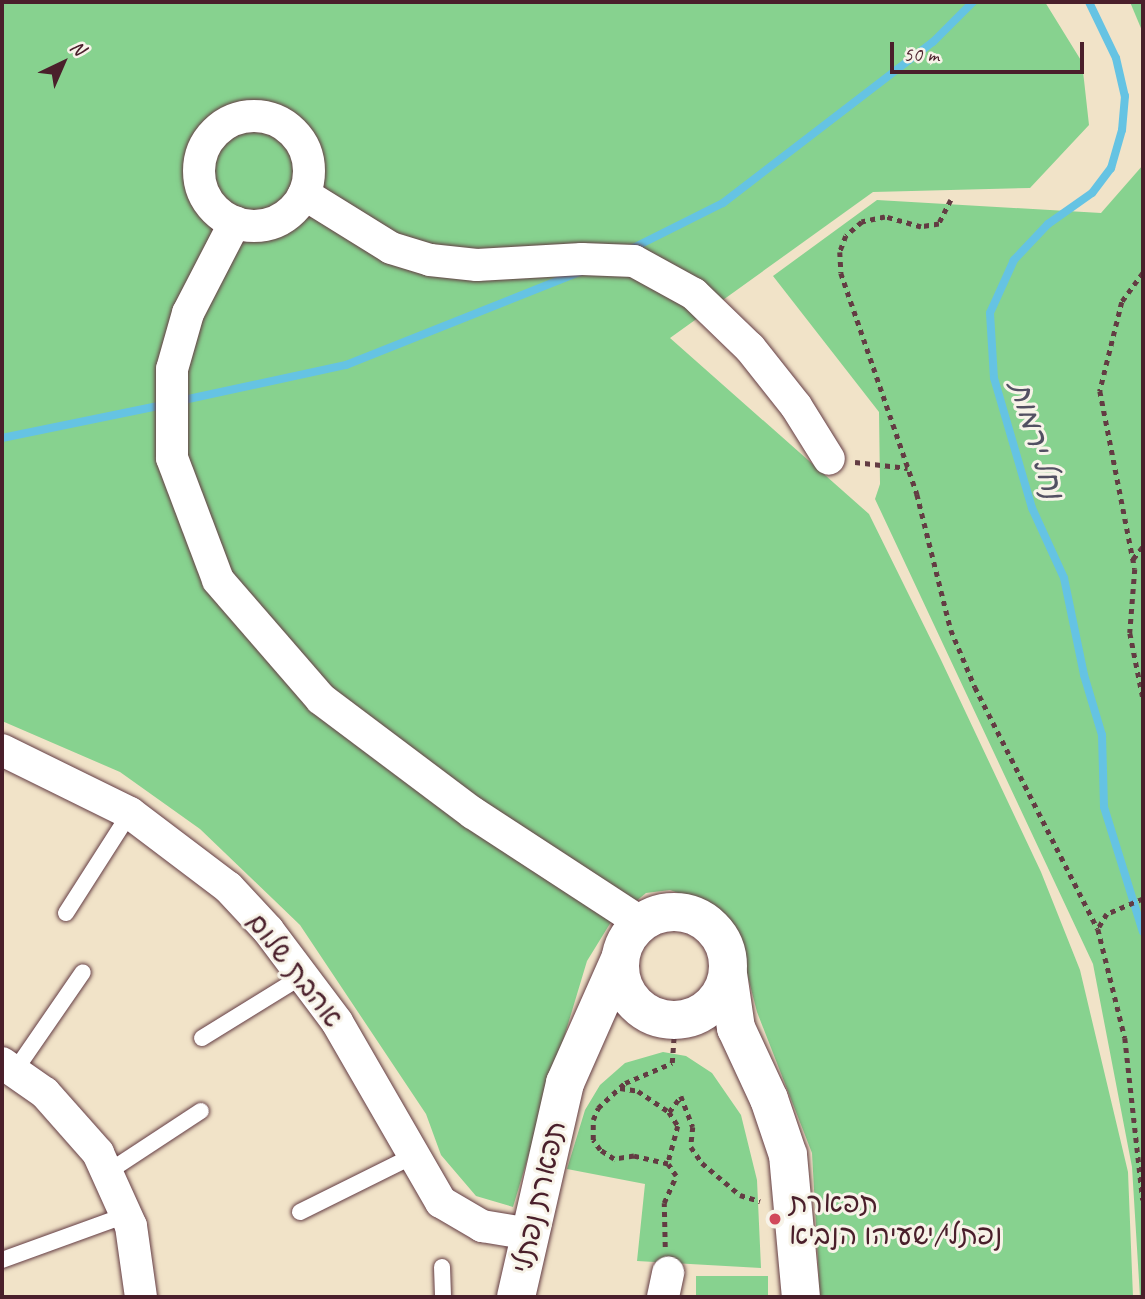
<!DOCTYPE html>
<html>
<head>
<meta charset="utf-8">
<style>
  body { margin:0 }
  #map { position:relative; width:1145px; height:1299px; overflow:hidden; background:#f1e3c8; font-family:Caveat,"Playpen Sans Hebrew",sans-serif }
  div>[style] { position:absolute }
  .green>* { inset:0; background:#87d28f; transform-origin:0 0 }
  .stream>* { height:8px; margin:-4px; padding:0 4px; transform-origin:4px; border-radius:4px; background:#65c3e3 }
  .path>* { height:4.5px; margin-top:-2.25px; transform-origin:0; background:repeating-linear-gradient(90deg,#633c43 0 5px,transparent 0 10px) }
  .roads { filter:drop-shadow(0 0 2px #633c43) drop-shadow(0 0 2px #633c43) }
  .service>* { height:16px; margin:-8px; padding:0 8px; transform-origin:8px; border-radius:8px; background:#fff }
  .minor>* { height:32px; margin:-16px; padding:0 16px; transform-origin:16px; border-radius:16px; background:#fff }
  .minor>.ring { margin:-16px; padding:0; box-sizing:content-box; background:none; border:32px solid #fff; border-radius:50% }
  .tertiary>* { height:38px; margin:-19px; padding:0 19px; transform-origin:19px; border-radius:19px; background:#fff }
  .tertiary>.ring { margin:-19px; padding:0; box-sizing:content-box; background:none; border:38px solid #fff; border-radius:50% }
  .dots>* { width:19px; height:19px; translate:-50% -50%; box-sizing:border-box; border:4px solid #f7f3e8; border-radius:50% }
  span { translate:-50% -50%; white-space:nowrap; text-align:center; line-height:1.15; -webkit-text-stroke:6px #f7f3e8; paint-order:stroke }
  .street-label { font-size:28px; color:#4a1f2b }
  .poi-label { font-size:28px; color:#4a1f2b }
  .left { translate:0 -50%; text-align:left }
  .water-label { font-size:30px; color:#525062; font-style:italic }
  .frame { position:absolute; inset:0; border:4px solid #4a1f2b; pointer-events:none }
  .north { position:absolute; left:28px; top:28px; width:70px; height:70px; -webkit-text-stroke:5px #f7f3e8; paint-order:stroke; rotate:44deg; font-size:19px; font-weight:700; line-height:28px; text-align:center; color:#4a1f2b }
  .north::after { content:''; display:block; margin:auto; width:24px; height:32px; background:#4a1f2b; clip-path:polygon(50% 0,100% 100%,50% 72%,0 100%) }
  .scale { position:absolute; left:890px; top:42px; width:194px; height:32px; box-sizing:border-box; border:4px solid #4a1f2b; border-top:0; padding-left:9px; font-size:21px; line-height:24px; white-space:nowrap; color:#4a1f2b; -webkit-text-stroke:5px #f7f3e8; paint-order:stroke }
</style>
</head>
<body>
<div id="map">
  <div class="green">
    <i style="clip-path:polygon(2px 2px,1045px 2px,1082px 62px,1089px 125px,1030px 188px,873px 192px,670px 338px,869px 514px,941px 660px,1041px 872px,1080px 970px,1128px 1172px,1133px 1297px,820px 1297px,812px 1153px,757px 1012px,741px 950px,715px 906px,670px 890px,646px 893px,611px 922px,587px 961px,513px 1207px,476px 1196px,441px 1155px,426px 1114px,300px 925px,200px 829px,120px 772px,2px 721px)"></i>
    <i style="clip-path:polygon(1130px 2px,1143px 2px,1143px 33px)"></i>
    <i style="clip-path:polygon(1143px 165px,1143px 1297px,1140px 1297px,1132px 1167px,1093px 964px,875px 499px,880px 484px,879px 412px,773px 276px,877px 200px,1101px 213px)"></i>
    <i style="clip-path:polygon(663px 1052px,686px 1056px,712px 1073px,741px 1115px,757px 1180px,761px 1268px,637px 1261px,645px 1184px,567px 1169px,585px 1110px,600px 1085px,625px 1063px)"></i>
    <i style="left:696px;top:1276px;width:72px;height:22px"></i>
  </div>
  <div class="stream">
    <i style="left:1089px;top:2px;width:62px;rotate:64.3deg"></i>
    <i style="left:1116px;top:58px;width:39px;rotate:77deg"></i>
    <i style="left:1125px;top:96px;width:34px;rotate:95deg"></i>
    <i style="left:1122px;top:130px;width:40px;rotate:106deg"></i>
    <i style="left:1111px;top:168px;width:31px;rotate:127deg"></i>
    <i style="left:1092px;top:193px;width:54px;rotate:144.8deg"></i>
    <i style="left:1048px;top:224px;width:50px;rotate:133.4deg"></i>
    <i style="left:1014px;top:260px;width:58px;rotate:114.4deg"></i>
    <i style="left:990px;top:313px;width:65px;rotate:86.5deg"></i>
    <i style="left:994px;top:378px;width:135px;rotate:73.7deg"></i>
    <i style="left:1032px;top:508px;width:77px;rotate:65.4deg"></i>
    <i style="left:1064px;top:578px;width:99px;rotate:78.3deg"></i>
    <i style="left:1084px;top:675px;width:63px;rotate:73.3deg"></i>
    <i style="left:1102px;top:735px;width:72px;rotate:88.4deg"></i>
    <i style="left:1104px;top:807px;width:131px;rotate:72.7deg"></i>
    <i style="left:629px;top:250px;width:105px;rotate:-26.6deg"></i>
    <i style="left:723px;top:203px;width:265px;rotate:-37.5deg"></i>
    <i style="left:933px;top:42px;width:57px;rotate:-45deg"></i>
    <i style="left:179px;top:401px;width:171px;rotate:-12.2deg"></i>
    <i style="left:346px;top:365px;width:254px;rotate:-21.7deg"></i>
    <i style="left:2px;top:438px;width:168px;rotate:-11.6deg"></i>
  </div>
  <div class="path">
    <i style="left:951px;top:200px;width:27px;rotate:117deg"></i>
    <i style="left:939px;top:224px;width:18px;rotate:171deg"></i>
    <i style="left:921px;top:227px;width:37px;rotate:-164deg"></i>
    <i style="left:885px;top:217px;width:24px;rotate:168deg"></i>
    <i style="left:862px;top:222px;width:21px;rotate:139deg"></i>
    <i style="left:846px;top:236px;width:17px;rotate:111deg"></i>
    <i style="left:840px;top:252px;width:21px;rotate:87deg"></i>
    <i style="left:841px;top:273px;width:234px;rotate:71deg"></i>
    <i style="left:917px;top:494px;width:140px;rotate:76deg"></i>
    <i style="left:951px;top:630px;width:62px;rotate:67.2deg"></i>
    <i style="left:975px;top:687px;width:271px;rotate:63.1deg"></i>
    <i style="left:1143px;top:273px;width:36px;rotate:126deg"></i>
    <i style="left:1122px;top:302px;width:92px;rotate:103.9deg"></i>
    <i style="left:1100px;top:391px;width:181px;rotate:78.9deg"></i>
    <i style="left:1135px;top:569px;width:64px;rotate:94.5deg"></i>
    <i style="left:1130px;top:633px;width:66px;rotate:78.7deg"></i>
    <i style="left:855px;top:462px;width:53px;rotate:6.5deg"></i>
    <i style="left:1133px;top:559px;width:16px;rotate:-52deg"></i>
    <i style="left:1143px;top:899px;width:39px;rotate:157deg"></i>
    <i style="left:1107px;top:914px;width:17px;rotate:121deg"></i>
    <i style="left:1098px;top:929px;width:112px;rotate:76.1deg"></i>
    <i style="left:1125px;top:1038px;width:163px;rotate:83.7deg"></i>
    <i style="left:620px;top:1088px;width:18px;rotate:9deg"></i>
    <i style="left:638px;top:1091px;width:37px;rotate:34deg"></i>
    <i style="left:669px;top:1112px;width:17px;rotate:57deg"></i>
    <i style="left:678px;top:1126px;width:39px;rotate:105deg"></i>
    <i style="left:669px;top:1112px;width:20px;rotate:-53deg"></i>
    <i style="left:681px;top:1096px;width:33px;rotate:69deg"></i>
    <i style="left:693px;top:1127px;width:20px;rotate:96deg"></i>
    <i style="left:691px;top:1147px;width:19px;rotate:55deg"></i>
    <i style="left:702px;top:1163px;width:50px;rotate:40.1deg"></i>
    <i style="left:740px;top:1195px;width:21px;rotate:17deg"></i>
    <i style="left:665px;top:1247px;width:44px;rotate:-91.3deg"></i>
    <i style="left:664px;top:1203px;width:30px;rotate:-66deg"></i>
    <i style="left:676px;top:1176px;width:14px;rotate:-124deg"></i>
    <i style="left:668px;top:1164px;width:35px;rotate:-167deg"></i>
    <i style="left:634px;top:1156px;width:20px;rotate:171deg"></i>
    <i style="left:614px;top:1159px;width:17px;rotate:-147deg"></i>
    <i style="left:600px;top:1150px;width:12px;rotate:-125deg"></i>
    <i style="left:593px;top:1140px;width:20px;rotate:-90deg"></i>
    <i style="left:593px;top:1120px;width:13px;rotate:-67deg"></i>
    <i style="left:598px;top:1108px;width:37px;rotate:-43deg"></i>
    <i style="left:625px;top:1083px;width:51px;rotate:-23.1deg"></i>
    <i style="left:672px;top:1063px;width:42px;rotate:-85.9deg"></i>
  </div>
  <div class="roads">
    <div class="service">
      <i style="left:66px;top:913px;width:119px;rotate:-57.4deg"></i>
      <i style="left:202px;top:1038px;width:120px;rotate:-31.7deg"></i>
      <i style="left:14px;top:1072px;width:121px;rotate:-55.4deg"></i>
      <i style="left:108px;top:1172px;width:111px;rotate:-33.3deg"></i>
      <i style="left:300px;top:1212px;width:126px;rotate:-26.4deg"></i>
      <i style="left:2px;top:1260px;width:132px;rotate:-19.9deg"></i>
      <i style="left:442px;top:1267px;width:30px;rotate:88deg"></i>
    </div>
    <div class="minor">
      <i class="ring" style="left:199px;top:116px;width:78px;height:78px"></i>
      <i style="left:304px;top:194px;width:102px;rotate:31.8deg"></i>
      <i style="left:391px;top:248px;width:41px;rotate:17.1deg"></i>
      <i style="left:430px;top:260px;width:47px;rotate:6.1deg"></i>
      <i style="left:477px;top:265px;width:105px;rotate:-3.3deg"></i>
      <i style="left:582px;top:259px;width:52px;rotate:2.2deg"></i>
      <i style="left:634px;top:261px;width:68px;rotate:28.8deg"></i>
      <i style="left:694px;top:294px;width:78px;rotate:44deg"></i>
      <i style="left:750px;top:348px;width:74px;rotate:51.6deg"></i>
      <i style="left:796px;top:406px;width:62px;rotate:58.1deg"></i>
      <i style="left:235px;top:222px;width:102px;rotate:117.3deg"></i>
      <i style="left:188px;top:313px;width:58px;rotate:105.9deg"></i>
      <i style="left:172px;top:369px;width:89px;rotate:90deg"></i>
      <i style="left:172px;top:458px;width:130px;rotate:69.3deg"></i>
      <i style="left:218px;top:580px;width:157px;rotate:49.1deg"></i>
      <i style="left:321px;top:699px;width:190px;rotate:36.9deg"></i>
      <i style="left:473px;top:813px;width:202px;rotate:33.1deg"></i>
      <i style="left:2px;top:750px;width:143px;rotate:26.2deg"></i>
      <i style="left:130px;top:813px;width:123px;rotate:37.1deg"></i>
      <i style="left:228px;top:887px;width:59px;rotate:47.1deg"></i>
      <i style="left:268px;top:930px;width:115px;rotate:53.1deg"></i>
      <i style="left:337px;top:1022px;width:208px;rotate:60deg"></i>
      <i style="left:441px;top:1202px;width:48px;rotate:30.3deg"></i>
      <i style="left:482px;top:1226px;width:49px;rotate:9.5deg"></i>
      <i style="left:2px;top:1063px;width:52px;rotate:34.9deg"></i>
      <i style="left:45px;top:1093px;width:80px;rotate:48.5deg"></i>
      <i style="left:98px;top:1153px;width:80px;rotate:65.7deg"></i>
      <i style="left:131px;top:1226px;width:72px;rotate:82deg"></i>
      <i style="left:663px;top:1297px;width:25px;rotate:-78deg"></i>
    </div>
    <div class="tertiary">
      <i class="ring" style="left:620px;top:912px;width:70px;height:70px"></i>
      <i style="left:728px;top:974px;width:55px;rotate:81.6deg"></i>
      <i style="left:736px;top:1028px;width:78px;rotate:65.1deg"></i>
      <i style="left:769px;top:1099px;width:59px;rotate:71.3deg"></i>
      <i style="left:788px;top:1155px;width:143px;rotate:84.8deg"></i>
      <i style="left:516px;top:1297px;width:220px;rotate:-77.1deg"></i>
      <i style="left:565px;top:1083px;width:136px;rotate:-66.1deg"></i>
    </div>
  </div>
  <div class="dots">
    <i style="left:775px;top:1219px;background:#d1495b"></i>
  </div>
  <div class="street-label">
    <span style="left:295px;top:970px;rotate:52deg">אהבת שלום</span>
    <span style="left:539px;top:1197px;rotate:-77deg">תפארת נפתלי</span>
  </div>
  <div class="poi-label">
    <span class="left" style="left:789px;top:1219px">תפארת<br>נפתלי/ישעיהו הנביא</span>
  </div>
  <div class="water-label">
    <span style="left:1037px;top:440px;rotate:73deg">נחל ירמות</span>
  </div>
  <div class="frame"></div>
  <div class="north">N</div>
  <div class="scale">50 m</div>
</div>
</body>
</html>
